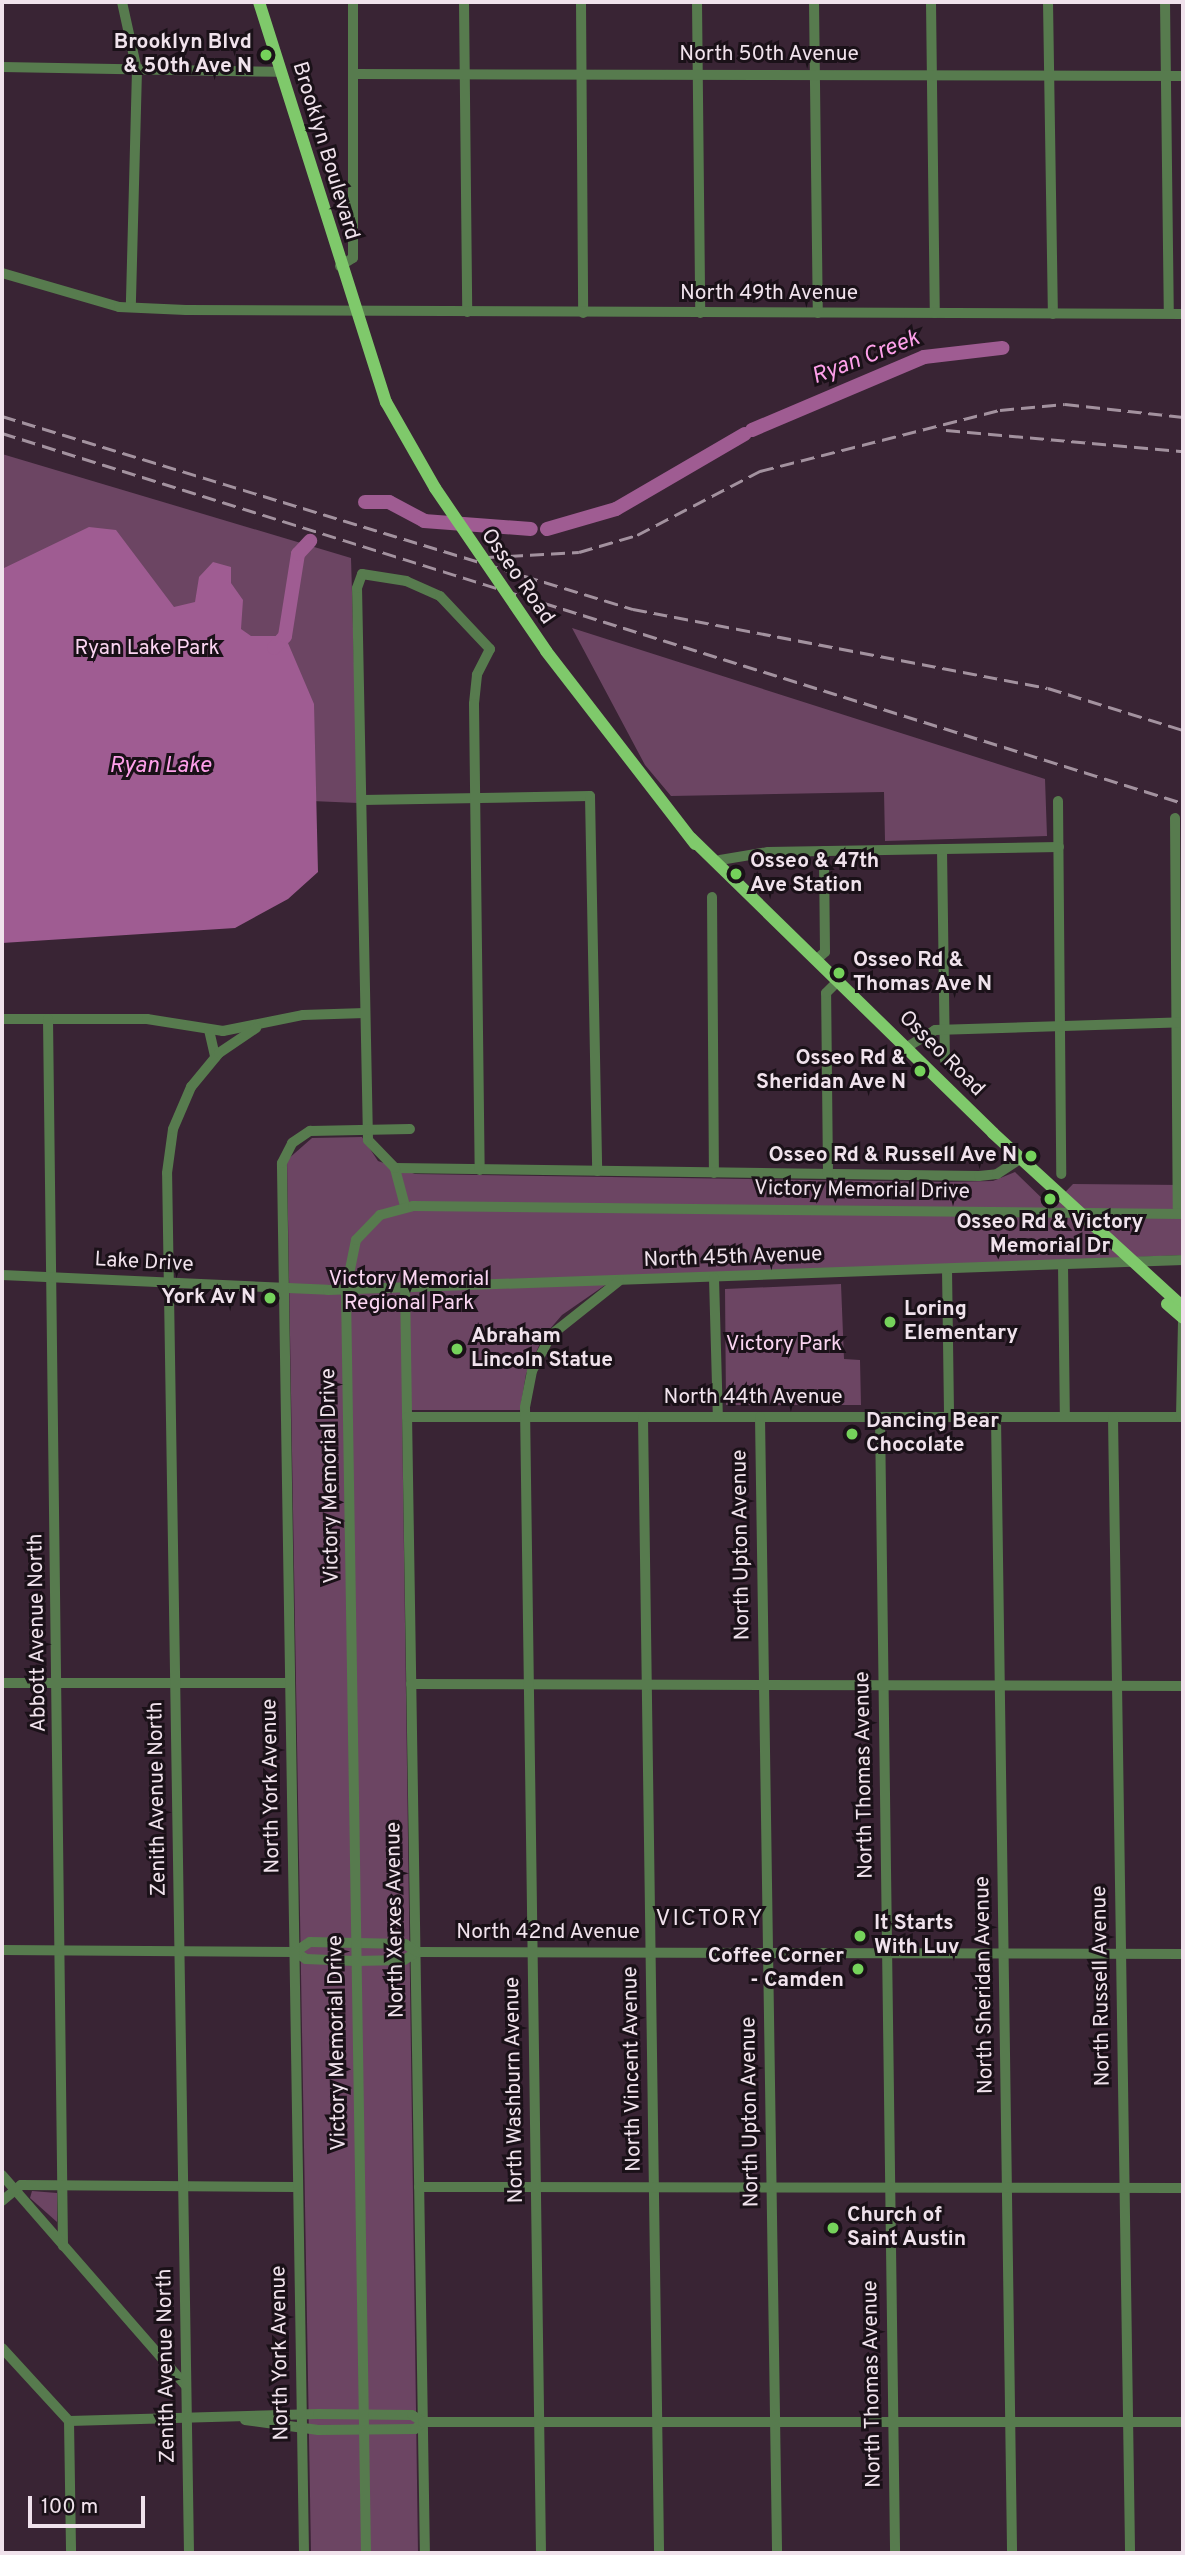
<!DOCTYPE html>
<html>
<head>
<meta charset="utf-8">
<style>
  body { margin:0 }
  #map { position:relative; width:1185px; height:2555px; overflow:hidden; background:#392434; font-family:Overpass,sans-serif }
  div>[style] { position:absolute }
  .green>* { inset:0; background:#6c4563 }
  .water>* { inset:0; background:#9f5c92 }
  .river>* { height:14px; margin:-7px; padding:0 7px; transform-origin:7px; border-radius:7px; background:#9f5c92 }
  .minor>* { height:10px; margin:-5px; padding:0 5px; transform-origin:5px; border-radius:5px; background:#577b4e }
  .major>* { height:12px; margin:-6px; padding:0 6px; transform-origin:6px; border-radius:6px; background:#7fc96b }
  .rail>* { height:2.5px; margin-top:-1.25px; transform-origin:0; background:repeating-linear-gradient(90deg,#a3929f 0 14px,transparent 0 21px) }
  .major-bridge>* { height:12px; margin:-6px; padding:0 6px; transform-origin:6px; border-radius:6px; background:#7fc96b }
  .dots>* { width:19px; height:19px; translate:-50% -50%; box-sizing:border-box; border:4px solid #1a1118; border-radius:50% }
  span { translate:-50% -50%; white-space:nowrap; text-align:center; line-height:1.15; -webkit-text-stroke:6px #1a1118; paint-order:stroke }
  .poi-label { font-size:21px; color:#f0e2ec; font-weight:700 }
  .right { translate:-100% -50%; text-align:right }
  .left { translate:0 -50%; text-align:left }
  .street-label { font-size:21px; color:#f0e2ec }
  .park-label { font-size:21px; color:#fbd5f2 }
  .water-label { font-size:23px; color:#fea0ea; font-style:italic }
  .neighbourhood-label { font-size:23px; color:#f0e2ec; letter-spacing:2px }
  .frame { position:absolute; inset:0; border:4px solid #f0e2ec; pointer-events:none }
  .scale { position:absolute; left:28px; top:2496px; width:117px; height:32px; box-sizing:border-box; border:4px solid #f0e2ec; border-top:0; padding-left:9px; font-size:21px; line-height:24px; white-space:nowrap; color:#f0e2ec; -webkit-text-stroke:5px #1a1118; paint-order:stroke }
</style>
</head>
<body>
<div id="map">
  <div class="green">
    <i style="clip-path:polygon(2px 454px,351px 558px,358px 803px,3px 788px)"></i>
    <i style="clip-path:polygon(572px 628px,1045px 779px,1047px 836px,885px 841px,884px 792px,671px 796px,645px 765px)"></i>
    <i style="clip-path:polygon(362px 1137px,378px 1161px,415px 1174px,943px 1182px,993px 1181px,1015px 1172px,1051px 1207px,1073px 1184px,1183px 1185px,1183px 1255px,611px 1281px,562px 1315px,543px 1337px,526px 1374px,520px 1410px,402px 1410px,418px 2553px,311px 2553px,287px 1160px,312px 1138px)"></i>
    <i style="clip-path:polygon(841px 1284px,844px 1359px,860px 1360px,861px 1405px,726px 1405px,725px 1289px)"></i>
    <i style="clip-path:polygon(32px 2191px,57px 2193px,57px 2222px,30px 2198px)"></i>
  </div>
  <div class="water">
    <i style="clip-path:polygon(89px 527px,116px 530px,174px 607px,195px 602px,199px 577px,213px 562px,231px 567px,231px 583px,243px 600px,241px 629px,251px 636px,285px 636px,314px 704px,318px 872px,288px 899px,235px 928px,2px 943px,2px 569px)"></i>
  </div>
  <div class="river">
    <i style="left:752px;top:430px;width:187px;rotate:-23deg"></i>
    <i style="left:924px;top:357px;width:79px;rotate:-6.6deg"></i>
    <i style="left:365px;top:502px;width:24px"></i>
    <i style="left:389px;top:502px;width:40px;rotate:28deg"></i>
    <i style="left:424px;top:521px;width:107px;rotate:4.3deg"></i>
    <i style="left:547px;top:529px;width:72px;rotate:-16.2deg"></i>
    <i style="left:616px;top:509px;width:149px;rotate:-30.2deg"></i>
    <i style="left:274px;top:648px;width:16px;rotate:-47deg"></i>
    <i style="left:285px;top:636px;width:83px;rotate:-81deg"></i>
    <i style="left:298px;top:554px;width:18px;rotate:-47deg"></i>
  </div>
  <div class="minor">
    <i style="left:122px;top:2px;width:70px;rotate:77.6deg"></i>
    <i style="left:137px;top:70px;width:237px;rotate:91.5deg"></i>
    <i style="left:464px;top:2px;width:310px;rotate:89.4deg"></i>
    <i style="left:581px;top:2px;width:311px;rotate:89.6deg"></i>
    <i style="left:697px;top:2px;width:311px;rotate:89.4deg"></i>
    <i style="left:814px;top:2px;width:311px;rotate:89.3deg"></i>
    <i style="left:931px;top:2px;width:311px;rotate:89.3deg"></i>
    <i style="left:1048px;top:2px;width:312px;rotate:89.1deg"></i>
    <i style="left:1165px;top:2px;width:311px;rotate:89.3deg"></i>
    <i style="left:2px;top:67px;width:278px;rotate:1deg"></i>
    <i style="left:354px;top:74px;width:829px;rotate:0.14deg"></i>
    <i style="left:340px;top:266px;width:15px;rotate:-32deg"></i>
    <i style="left:353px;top:258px;width:256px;rotate:-90deg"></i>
    <i style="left:2px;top:273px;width:122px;rotate:16.2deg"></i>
    <i style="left:119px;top:307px;width:67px;rotate:2.6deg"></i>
    <i style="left:186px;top:310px;width:997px;rotate:0.23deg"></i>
    <i style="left:362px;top:800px;width:228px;rotate:-1deg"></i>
    <i style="left:590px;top:796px;width:375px;rotate:88.9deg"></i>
    <i style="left:1058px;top:801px;width:373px;rotate:89.5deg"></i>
    <i style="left:1175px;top:818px;width:395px;rotate:89.6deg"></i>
    <i style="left:942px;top:849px;width:211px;rotate:89.2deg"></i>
    <i style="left:720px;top:860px;width:49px;rotate:-9.5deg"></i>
    <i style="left:768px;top:852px;width:291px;rotate:-1deg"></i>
    <i style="left:712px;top:897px;width:276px;rotate:89.6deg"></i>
    <i style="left:816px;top:960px;width:12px;rotate:-42deg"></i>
    <i style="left:825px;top:952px;width:101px;rotate:-90.6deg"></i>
    <i style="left:2px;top:1019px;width:145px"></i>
    <i style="left:147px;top:1019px;width:77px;rotate:9deg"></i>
    <i style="left:223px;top:1031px;width:82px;rotate:-11.3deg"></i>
    <i style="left:303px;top:1015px;width:62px;rotate:-1.8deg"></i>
    <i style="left:48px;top:1019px;width:1227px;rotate:89.3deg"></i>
    <i style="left:209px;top:1030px;width:28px;rotate:77deg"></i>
    <i style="left:907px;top:1047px;width:33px;rotate:-31deg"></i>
    <i style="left:935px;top:1030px;width:248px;rotate:-1.8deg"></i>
    <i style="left:395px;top:1168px;width:584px;rotate:0.78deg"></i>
    <i style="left:979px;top:1176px;width:18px;rotate:-6deg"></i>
    <i style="left:997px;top:1174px;width:27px;rotate:-33deg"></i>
    <i style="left:828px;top:1174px;width:181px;rotate:-90.6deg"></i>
    <i style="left:826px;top:993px;width:17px;rotate:-45deg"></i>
    <i style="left:405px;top:1206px;width:39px;rotate:-105deg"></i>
    <i style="left:395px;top:1168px;width:39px;rotate:-134deg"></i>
    <i style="left:368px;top:1140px;width:552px;rotate:-91.14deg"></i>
    <i style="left:357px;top:588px;width:15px;rotate:-70deg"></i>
    <i style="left:362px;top:574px;width:45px;rotate:9deg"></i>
    <i style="left:406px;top:581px;width:37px;rotate:24deg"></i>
    <i style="left:440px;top:596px;width:73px;rotate:46.7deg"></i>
    <i style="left:490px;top:649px;width:29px;rotate:117deg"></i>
    <i style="left:477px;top:675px;width:29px;rotate:96deg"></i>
    <i style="left:474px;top:704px;width:466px;rotate:89.3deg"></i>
    <i style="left:1063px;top:1264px;width:153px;rotate:89.3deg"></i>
    <i style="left:947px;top:1269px;width:148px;rotate:89.2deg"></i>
    <i style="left:2px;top:1275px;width:326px;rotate:2.6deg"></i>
    <i style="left:328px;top:1290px;width:856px;rotate:-2.01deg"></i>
    <i style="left:714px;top:1278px;width:139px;rotate:88.4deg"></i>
    <i style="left:405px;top:1286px;width:1267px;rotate:89.1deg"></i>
    <i style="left:407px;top:1417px;width:776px"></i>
    <i style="left:643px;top:1417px;width:1136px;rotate:89.19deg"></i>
    <i style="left:760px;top:1417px;width:1136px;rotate:89.14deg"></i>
    <i style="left:880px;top:1417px;width:1136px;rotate:89.24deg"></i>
    <i style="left:996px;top:1417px;width:1136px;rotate:89.19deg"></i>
    <i style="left:1113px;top:1417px;width:1136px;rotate:89.14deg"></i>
    <i style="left:1181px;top:1417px;width:97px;rotate:-88.8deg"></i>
    <i style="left:2px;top:1683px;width:288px"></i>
    <i style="left:411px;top:1684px;width:772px;rotate:0.15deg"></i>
    <i style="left:2px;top:1950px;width:293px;rotate:0.4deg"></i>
    <i style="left:295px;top:1952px;width:13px;rotate:32deg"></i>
    <i style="left:306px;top:1959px;width:49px;rotate:2.3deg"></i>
    <i style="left:355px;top:1961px;width:49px;rotate:-1.2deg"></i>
    <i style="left:404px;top:1960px;width:15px;rotate:-32deg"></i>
    <i style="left:417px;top:1952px;width:766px;rotate:0.15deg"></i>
    <i style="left:295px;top:1952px;width:18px;rotate:-34deg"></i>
    <i style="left:310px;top:1942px;width:95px;rotate:1.2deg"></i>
    <i style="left:405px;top:1944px;width:14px;rotate:34deg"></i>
    <i style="left:2px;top:2175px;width:280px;rotate:48.9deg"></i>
    <i style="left:419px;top:2187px;width:764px;rotate:0.07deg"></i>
    <i style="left:2px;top:2201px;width:25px;rotate:-40deg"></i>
    <i style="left:21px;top:2185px;width:276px;rotate:0.4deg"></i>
    <i style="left:2px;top:2348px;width:99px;rotate:47.5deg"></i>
    <i style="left:245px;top:2420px;width:74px;rotate:7.8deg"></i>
    <i style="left:318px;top:2430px;width:97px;rotate:-0.6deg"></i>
    <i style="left:415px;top:2429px;width:11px;rotate:-41deg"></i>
    <i style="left:69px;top:2421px;width:249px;rotate:-1.6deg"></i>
    <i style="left:318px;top:2414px;width:94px;rotate:0.6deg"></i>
    <i style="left:412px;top:2415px;width:13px;rotate:32deg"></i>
    <i style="left:423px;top:2422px;width:760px"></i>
    <i style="left:69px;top:2421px;width:132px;rotate:89.1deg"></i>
    <i style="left:189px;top:2553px;width:1380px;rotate:-90.91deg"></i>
    <i style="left:167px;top:1173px;width:44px;rotate:-82.2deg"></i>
    <i style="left:173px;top:1129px;width:46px;rotate:-66.8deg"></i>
    <i style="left:191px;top:1087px;width:44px;rotate:-50.5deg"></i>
    <i style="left:219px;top:1053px;width:45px;rotate:-34deg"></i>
    <i style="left:304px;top:2553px;width:1390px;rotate:-90.91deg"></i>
    <i style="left:282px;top:1163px;width:22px;rotate:-63deg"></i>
    <i style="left:292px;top:1143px;width:22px;rotate:-34deg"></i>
    <i style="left:310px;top:1131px;width:100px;rotate:-1.1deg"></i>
    <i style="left:366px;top:2553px;width:1264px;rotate:-90.91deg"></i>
    <i style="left:346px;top:1289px;width:50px;rotate:-78.5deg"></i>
    <i style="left:356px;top:1240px;width:35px;rotate:-46deg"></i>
    <i style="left:380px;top:1215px;width:34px;rotate:-15deg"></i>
    <i style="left:413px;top:1206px;width:770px;rotate:0.6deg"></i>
    <i style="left:541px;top:2553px;width:1146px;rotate:-90.8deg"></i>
    <i style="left:525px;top:1407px;width:37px;rotate:-79deg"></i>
    <i style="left:532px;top:1371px;width:41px;rotate:-62.2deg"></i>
    <i style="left:551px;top:1335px;width:87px;rotate:-38.5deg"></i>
  </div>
  <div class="major">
    <i style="left:259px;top:2px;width:420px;rotate:72.4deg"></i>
    <i style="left:386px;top:402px;width:99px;rotate:60.3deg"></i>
    <i style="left:546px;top:651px;width:244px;rotate:52.3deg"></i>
    <i style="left:691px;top:838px;width:422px;rotate:44.3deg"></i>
    <i style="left:993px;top:1133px;width:258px;rotate:42.5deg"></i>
    <i style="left:1167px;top:1304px;width:21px;rotate:41deg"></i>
  </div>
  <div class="rail">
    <i style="left:2px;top:416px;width:660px;rotate:17.01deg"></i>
    <i style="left:633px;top:609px;width:422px;rotate:10.8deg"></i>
    <i style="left:1048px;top:688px;width:141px;rotate:17.3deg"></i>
    <i style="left:946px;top:430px;width:238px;rotate:5.1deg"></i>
    <i style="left:2px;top:433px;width:1238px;rotate:17.4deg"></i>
    <i style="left:488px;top:557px;width:91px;rotate:-3.1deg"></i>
    <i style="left:579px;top:552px;width:60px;rotate:-16.3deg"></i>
    <i style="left:637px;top:535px;width:139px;rotate:-27.5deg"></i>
    <i style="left:760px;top:471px;width:248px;rotate:-14.3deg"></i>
    <i style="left:1000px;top:410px;width:65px;rotate:-5.3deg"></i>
    <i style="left:1065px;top:404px;width:119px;rotate:6.3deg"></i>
  </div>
  <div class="major-bridge">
    <i style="left:435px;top:488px;width:197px;rotate:55.7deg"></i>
  </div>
  <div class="dots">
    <i style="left:266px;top:55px;background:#75d25b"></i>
    <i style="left:736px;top:874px;background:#75d25b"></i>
    <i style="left:839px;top:973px;background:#75d25b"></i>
    <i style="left:920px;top:1071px;background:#75d25b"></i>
    <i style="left:1031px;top:1156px;background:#75d25b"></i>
    <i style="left:1050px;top:1199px;background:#75d25b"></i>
    <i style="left:270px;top:1298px;background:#75d25b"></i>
    <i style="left:890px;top:1322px;background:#75d25b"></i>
    <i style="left:457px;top:1349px;background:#75d25b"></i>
    <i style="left:852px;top:1434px;background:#75d25b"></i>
    <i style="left:860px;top:1936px;background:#75d25b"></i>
    <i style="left:858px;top:1969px;background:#75d25b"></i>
    <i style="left:833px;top:2228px;background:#75d25b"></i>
  </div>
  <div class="poi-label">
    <span class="right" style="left:252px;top:55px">Brooklyn Blvd<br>&amp; 50th Ave N</span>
    <span class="left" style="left:750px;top:874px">Osseo &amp; 47th<br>Ave Station</span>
    <span class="left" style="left:853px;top:973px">Osseo Rd &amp;<br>Thomas Ave N</span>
    <span class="right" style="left:906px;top:1071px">Osseo Rd &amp;<br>Sheridan Ave N</span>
    <span class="right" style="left:1017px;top:1156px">Osseo Rd &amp; Russell Ave N</span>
    <span style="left:1050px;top:1235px">Osseo Rd &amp; Victory<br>Memorial Dr</span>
    <span class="right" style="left:256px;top:1298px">York Av N</span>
    <span class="left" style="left:904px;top:1322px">Loring<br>Elementary</span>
    <span class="left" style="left:471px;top:1349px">Abraham<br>Lincoln Statue</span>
    <span class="left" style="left:866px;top:1434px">Dancing Bear<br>Chocolate</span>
    <span class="left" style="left:874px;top:1936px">It Starts<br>With Luv</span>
    <span class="right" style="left:844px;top:1969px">Coffee Corner<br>- Camden</span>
    <span class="left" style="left:847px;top:2228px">Church of<br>Saint Austin</span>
  </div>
  <div class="street-label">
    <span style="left:769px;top:55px">North 50th Avenue</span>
    <span style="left:325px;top:151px;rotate:73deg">Brooklyn Boulevard</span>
    <span style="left:769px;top:294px">North 49th Avenue</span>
    <span style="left:517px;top:577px;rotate:55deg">Osseo Road</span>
    <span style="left:941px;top:1054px;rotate:45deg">Osseo Road</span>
    <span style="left:862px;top:1191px;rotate:1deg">Victory Memorial Drive</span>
    <span style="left:733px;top:1258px;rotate:-2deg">North 45th Avenue</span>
    <span style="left:144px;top:1263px;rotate:3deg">Lake Drive</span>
    <span style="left:753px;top:1398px">North 44th Avenue</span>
    <span style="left:331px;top:1476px;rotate:-91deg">Victory Memorial Drive</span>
    <span style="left:742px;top:1545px;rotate:-91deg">North Upton Avenue</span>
    <span style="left:38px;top:1633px;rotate:-91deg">Abbott Avenue North</span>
    <span style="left:865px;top:1775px;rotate:-91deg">North Thomas Avenue</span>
    <span style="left:272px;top:1786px;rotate:-91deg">North York Avenue</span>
    <span style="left:158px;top:1799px;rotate:-91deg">Zenith Avenue North</span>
    <span style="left:396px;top:1920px;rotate:-91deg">North Xerxes Avenue</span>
    <span style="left:548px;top:1933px">North 42nd Avenue</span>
    <span style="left:985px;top:1985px;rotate:-91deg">North Sheridan Avenue</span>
    <span style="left:1102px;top:1986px;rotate:-91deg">North Russell Avenue</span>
    <span style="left:338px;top:2043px;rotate:-91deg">Victory Memorial Drive</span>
    <span style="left:633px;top:2069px;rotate:-91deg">North Vincent Avenue</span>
    <span style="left:515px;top:2090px;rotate:-91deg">North Washburn Avenue</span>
    <span style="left:751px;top:2112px;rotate:-91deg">North Upton Avenue</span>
    <span style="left:281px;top:2353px;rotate:-91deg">North York Avenue</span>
    <span style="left:167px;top:2366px;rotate:-91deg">Zenith Avenue North</span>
    <span style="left:873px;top:2384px;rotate:-91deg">North Thomas Avenue</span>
  </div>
  <div class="park-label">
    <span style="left:147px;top:649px">Ryan Lake Park</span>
    <span style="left:409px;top:1292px">Victory Memorial<br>Regional Park</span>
    <span style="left:784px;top:1345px">Victory Park</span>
  </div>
  <div class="water-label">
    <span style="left:866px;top:359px;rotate:-21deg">Ryan Creek</span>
    <span style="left:160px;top:767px">Ryan Lake</span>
  </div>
  <div class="neighbourhood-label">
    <span style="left:710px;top:1920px">VICTORY</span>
  </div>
  <div class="frame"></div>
  <div class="scale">100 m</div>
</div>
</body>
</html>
